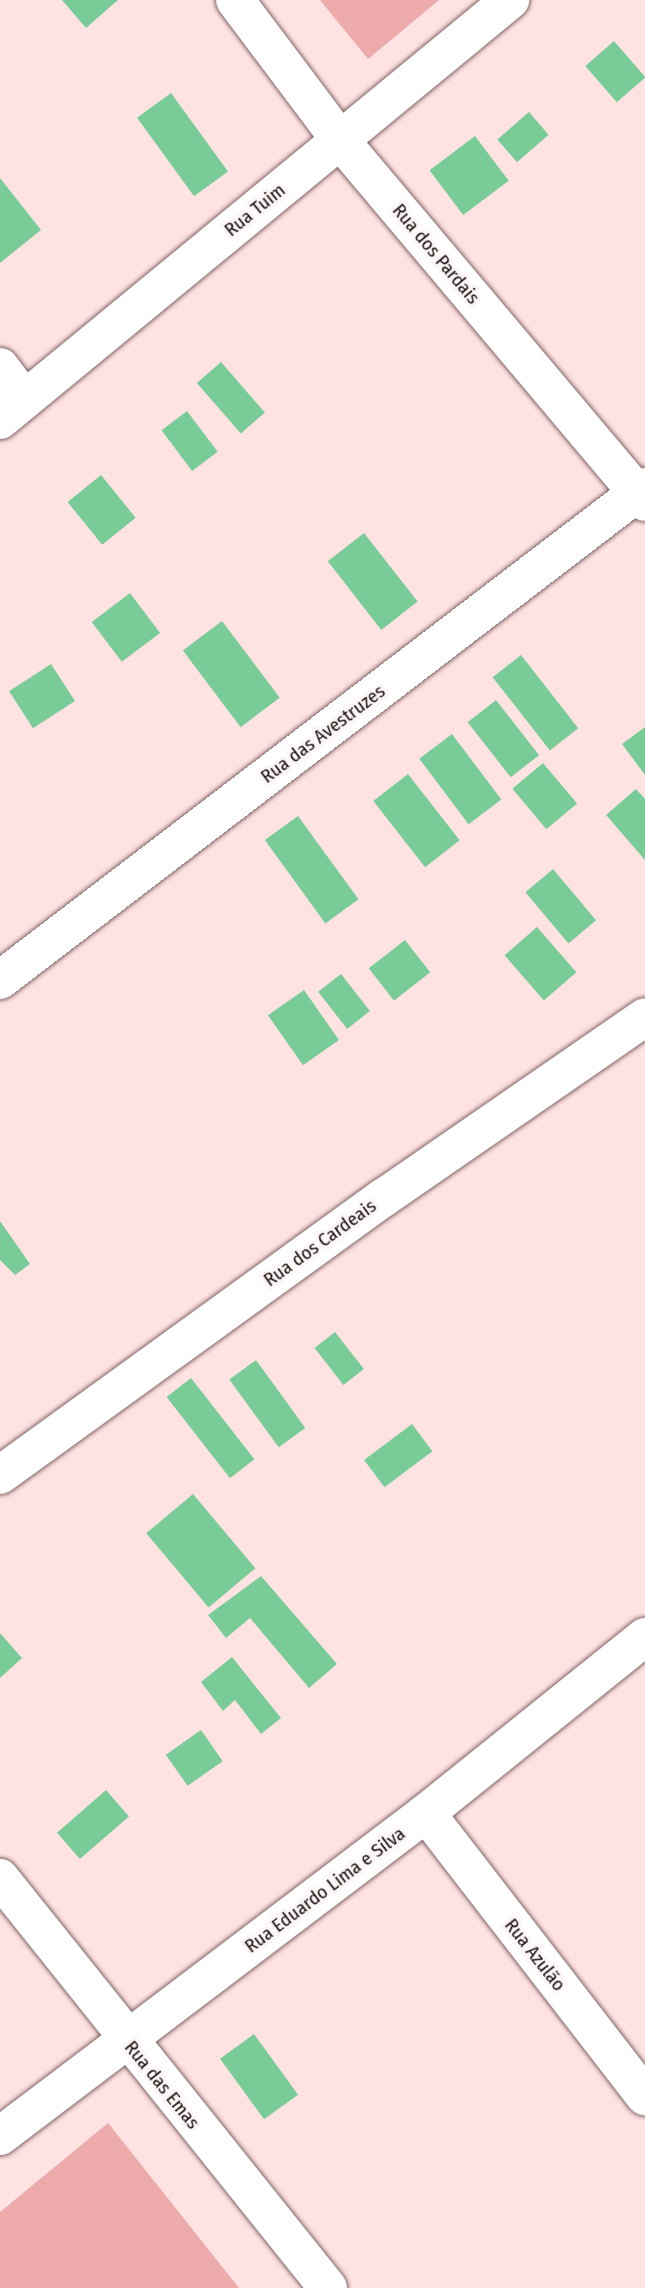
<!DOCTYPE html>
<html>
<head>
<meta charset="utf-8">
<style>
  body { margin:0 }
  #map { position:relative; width:645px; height:2288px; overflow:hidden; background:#ffe3e3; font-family:"Fira Sans Condensed",sans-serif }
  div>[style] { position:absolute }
  .green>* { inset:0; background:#ecaaab }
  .building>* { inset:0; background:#79cc97; transform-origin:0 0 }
  .roads { filter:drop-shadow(0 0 2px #826565) drop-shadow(0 0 2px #826565) }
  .street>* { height:38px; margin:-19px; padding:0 19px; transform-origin:19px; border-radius:19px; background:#fff }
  span { translate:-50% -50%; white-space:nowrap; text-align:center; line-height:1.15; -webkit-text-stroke:7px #fdf6f6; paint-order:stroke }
  .street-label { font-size:19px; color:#1a0f0f }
</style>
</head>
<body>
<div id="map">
  <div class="green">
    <i style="clip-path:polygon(320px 0,439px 0,368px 59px)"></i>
    <i style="clip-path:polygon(108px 2123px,239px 2288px,0 2288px,0 2212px)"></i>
  </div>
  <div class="building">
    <i style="clip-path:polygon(62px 0,118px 0,86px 28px)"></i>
    <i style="left:614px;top:41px;width:48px;height:38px;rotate:49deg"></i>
    <i style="left:171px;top:93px;width:97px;height:42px;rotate:54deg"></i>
    <i style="left:529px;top:112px;width:30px;height:42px;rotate:49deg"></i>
    <i style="left:475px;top:136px;width:56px;height:57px;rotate:53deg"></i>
    <i style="clip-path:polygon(0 178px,41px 230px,0 263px)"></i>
    <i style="left:221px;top:362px;width:67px;height:32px;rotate:49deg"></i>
    <i style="left:187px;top:411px;width:51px;height:32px;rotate:53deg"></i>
    <i style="left:101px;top:475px;width:55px;height:43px;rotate:51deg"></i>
    <i style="left:364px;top:533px;width:87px;height:46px;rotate:52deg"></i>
    <i style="left:130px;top:593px;width:50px;height:48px;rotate:53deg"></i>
    <i style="left:222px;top:621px;width:96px;height:49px;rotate:53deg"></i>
    <i style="left:521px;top:655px;width:93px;height:36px;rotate:52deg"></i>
    <i style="left:51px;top:664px;width:44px;height:50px;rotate:57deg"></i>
    <i style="left:496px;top:700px;width:70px;height:36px;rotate:52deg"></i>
    <i style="clip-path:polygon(645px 727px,645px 775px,622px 744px)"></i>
    <i style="left:452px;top:734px;width:82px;height:41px;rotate:53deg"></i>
    <i style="left:543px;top:763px;width:53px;height:40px;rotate:50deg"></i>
    <i style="left:408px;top:774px;width:84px;height:44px;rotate:52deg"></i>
    <i style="clip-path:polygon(636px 789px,645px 799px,645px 860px,606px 815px)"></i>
    <i style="left:298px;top:816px;width:103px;height:41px;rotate:54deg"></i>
    <i style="left:553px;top:869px;width:67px;height:36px;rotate:50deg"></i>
    <i style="left:537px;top:927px;width:60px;height:43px;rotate:49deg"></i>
    <i style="left:405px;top:940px;width:41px;height:46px;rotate:52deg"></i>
    <i style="left:341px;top:974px;width:47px;height:29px;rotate:52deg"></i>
    <i style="left:304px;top:990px;width:61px;height:44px;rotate:55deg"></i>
    <i style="clip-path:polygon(0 1221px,30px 1264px,15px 1275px,0 1260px)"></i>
    <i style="left:335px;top:1332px;width:47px;height:26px;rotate:52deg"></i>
    <i style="left:256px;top:1360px;width:84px;height:33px;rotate:54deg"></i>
    <i style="left:191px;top:1378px;width:103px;height:31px;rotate:52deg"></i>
    <i style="left:412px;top:1424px;width:34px;height:60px;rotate:53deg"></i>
    <i style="left:193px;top:1494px;width:97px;height:61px;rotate:50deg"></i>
    <i style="clip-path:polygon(261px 1576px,337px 1664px,309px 1688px,250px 1618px,226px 1638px,208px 1615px)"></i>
    <i style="clip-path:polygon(0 1633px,22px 1658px,0 1678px)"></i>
    <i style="clip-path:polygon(232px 1657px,281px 1718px,261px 1734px,235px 1700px,223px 1711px,201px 1682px)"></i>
    <i style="left:201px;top:1730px;width:38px;height:43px;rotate:55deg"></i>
    <i style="left:106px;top:1790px;width:35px;height:65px;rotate:49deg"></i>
    <i style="left:254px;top:2034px;width:75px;height:42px;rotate:54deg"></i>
  </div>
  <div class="roads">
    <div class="street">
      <i style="left:235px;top:0;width:175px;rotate:53.1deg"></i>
      <i style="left:340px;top:140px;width:473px;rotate:49.9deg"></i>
      <i style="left:0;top:367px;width:41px;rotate:52.9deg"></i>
      <i style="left:0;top:420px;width:661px;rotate:-39.47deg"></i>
      <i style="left:0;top:980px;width:812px;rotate:-37.39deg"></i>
      <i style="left:0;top:1475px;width:473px;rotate:-35.9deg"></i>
      <i style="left:383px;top:1198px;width:318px;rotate:-34.6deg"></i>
      <i style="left:426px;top:1813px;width:358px;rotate:52.3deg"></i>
      <i style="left:0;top:1878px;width:525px;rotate:51.34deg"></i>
      <i style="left:0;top:2136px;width:535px;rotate:-37.17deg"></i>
      <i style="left:426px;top:1813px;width:281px;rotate:-38.8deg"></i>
    </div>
  </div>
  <div class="street-label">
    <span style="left:255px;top:210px;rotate:-39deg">Rua Tuim</span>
    <span style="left:436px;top:254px;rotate:50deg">Rua dos Pardais</span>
    <span style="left:323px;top:734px;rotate:-37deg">Rua das Avestruzes</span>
    <span style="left:320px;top:1243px;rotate:-36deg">Rua dos Cardeais</span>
    <span style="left:325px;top:1890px;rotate:-37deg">Rua Eduardo Lima e Silva</span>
    <span style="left:535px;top:1955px;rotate:52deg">Rua Azulão</span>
    <span style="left:162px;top:2085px;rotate:51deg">Rua das Emas</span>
  </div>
</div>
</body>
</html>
